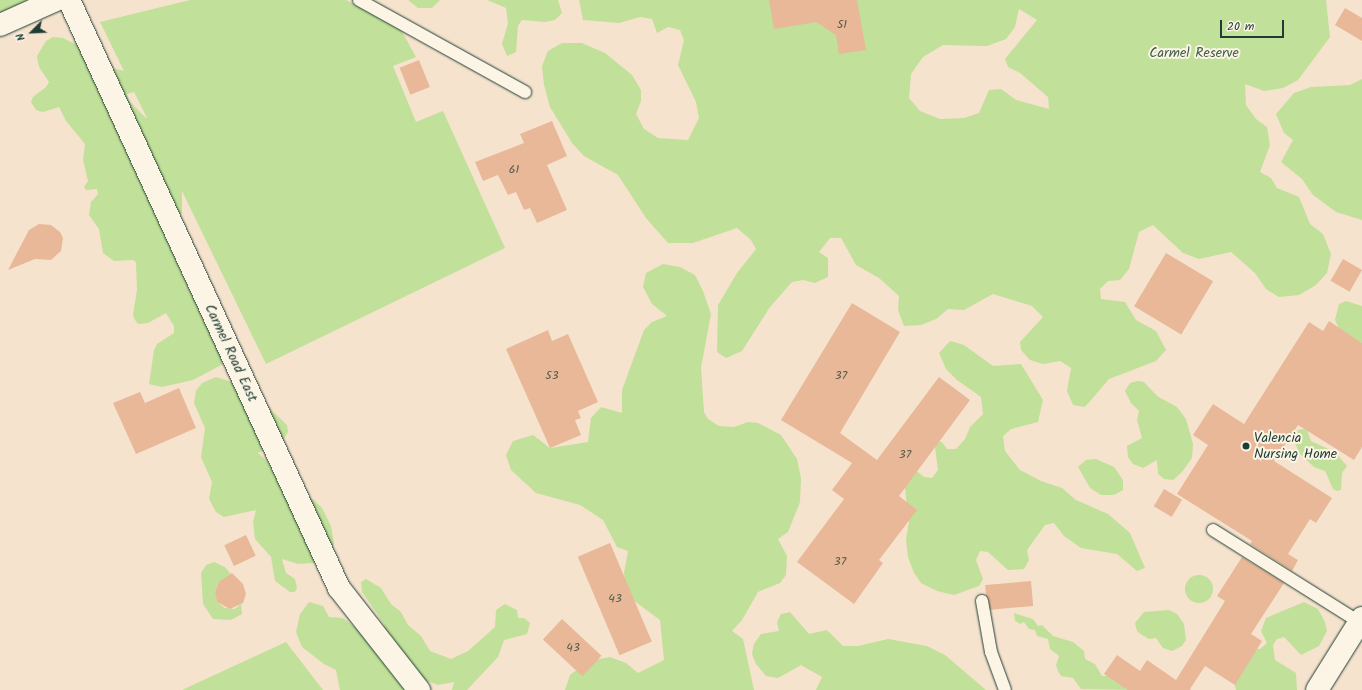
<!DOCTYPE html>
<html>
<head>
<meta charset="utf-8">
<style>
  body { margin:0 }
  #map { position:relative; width:1362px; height:690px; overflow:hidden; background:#f6e3ce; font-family:Kalam,sans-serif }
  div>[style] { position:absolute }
  .green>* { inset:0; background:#c1e099 }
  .round { border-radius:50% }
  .building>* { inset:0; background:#e8b898; transform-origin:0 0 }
  .roads { filter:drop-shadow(0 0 1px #1f3d34) drop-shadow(0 0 1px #1f3d34) }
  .service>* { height:12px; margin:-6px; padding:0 6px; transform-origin:6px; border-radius:6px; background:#fcf5e5 }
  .minor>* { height:22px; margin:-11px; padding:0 11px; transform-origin:11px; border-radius:11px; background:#fcf5e5 }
  .dots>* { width:11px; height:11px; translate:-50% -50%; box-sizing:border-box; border:2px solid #fcf5e5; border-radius:50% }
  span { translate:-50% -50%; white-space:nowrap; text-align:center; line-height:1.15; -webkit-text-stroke:4px #fcf5e5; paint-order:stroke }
  .number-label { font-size:12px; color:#515c4d }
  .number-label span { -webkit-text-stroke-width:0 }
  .park-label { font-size:14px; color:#3f5e48 }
  .street-label { font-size:14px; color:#1f3d34 }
  .poi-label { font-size:14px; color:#1f3d34 }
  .left { translate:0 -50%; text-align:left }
  .north { position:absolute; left:12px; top:12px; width:40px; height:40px; -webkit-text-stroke:3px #fcf5e5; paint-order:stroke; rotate:246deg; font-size:11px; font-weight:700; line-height:16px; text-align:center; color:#1f3d34 }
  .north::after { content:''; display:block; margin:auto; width:14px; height:18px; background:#1f3d34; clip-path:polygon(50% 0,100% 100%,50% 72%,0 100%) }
  .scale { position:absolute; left:1220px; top:20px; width:64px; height:18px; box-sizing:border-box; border:2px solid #1f3d34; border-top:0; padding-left:5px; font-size:12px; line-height:14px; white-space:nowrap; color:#1f3d34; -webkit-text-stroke:3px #fcf5e5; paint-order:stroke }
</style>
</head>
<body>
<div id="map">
  <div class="green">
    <i style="clip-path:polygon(0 0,58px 0,0 26px)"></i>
    <i style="clip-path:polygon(evenodd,190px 0,346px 0,400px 28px,416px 57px,393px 66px,416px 122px,443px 111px,505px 248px,266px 364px,182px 191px,182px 212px,178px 221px,227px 362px,193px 380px,162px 387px,149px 384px,154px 350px,157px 344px,174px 333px,174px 326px,166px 313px,148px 323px,138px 324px,135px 320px,133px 315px,137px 290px,136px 262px,133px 260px,114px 261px,103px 253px,99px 229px,89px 215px,91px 202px,98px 194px,97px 189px,86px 190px,84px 187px,88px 181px,83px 160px,85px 144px,66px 121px,59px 107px,43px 112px,36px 110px,31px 102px,33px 97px,46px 87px,49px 82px,39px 67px,37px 56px,46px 41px,53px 37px,63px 38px,81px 47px,109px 67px,124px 71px,100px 22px,190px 0,134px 92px,147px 118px,146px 118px,129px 101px,127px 94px,134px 92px)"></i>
    <i style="clip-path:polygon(408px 0,440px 0,432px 8px,418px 8px)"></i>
    <i style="clip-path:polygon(487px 0,558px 0,562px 13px,555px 20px,545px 22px,522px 20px,518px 26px,516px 52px,507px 56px,502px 44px,508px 23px,506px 8px)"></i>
    <i style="clip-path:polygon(evenodd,579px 0,1326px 0,1330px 37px,1298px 80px,1283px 88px,1264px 91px,1245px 84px,1246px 105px,1256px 119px,1267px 127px,1270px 145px,1260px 172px,1271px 178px,1277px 188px,1299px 197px,1310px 224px,1323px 234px,1331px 254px,1327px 273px,1316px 285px,1299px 295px,1279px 297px,1266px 289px,1255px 273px,1231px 252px,1199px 259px,1183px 253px,1153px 225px,1139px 232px,1129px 269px,1120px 280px,1108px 281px,1100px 289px,1101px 299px,1125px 302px,1136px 320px,1156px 331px,1166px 350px,1156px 361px,1109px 379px,1085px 407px,1073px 405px,1067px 391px,1071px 368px,1060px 361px,1043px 364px,1030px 360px,1021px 350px,1020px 342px,1043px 317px,1032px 306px,993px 294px,964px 310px,948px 309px,936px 319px,921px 325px,904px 326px,898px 310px,899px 296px,879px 278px,856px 265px,841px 238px,830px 238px,819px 252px,828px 258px,828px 277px,815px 283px,803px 280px,792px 282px,770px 307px,742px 351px,726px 358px,717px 352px,718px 305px,737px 273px,756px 249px,751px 240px,737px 228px,693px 243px,668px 243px,646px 218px,618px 175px,584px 156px,572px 143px,550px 107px,544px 85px,542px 66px,548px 51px,562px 43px,582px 43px,605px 53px,632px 75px,641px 90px,641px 101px,636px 114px,644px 129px,658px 138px,688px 140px,699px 118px,696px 102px,678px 65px,684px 40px,680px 30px,668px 27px,657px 33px,652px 19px,640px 17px,619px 23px,583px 20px,579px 0,1019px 9px,1037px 20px,1005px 59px,1008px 67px,1020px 73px,1048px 97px,1049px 109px,1016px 100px,1001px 89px,989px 90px,979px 113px,964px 118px,940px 119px,920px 111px,909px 98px,911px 74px,923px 57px,943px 45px,987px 46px,1006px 39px,1015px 27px,1019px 9px)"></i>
    <i style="clip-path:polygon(1362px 79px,1362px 220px,1336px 212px,1313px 195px,1302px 179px,1281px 162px,1293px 140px,1284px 133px,1276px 114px,1294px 93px,1311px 87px,1350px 85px)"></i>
    <i style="clip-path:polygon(663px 264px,680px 267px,695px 275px,703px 291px,711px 314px,701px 368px,704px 412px,708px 419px,719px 426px,734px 427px,748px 422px,758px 423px,781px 435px,797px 459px,801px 478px,800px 502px,788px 532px,778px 539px,787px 556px,786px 575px,780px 583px,758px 592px,742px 620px,732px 631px,743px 639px,754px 690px,565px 690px,570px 675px,588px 661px,610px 657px,626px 663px,638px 673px,664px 660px,660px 620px,633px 600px,625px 585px,624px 573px,628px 551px,617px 547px,603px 520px,580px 505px,536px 493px,511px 470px,506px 455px,513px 441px,533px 435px,550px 448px,588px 442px,591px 418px,601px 407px,622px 413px,622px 390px,644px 330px,652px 322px,667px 316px,652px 304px,643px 287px,646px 273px)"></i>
    <i style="clip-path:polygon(1346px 301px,1362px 306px,1362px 343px,1339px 328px,1335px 320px,1339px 304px)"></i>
    <i style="clip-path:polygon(950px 341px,964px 345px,993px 366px,1021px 364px,1043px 400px,1038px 422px,1011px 429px,1003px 436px,1005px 451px,1020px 470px,1041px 481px,1062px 488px,1076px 500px,1108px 514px,1130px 533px,1145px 568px,1137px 571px,1117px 554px,1081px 548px,1064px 536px,1054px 523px,1045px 525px,1027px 550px,1029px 560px,1024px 569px,1008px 570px,988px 552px,980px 551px,976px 560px,983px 579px,979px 586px,954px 595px,937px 591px,921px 583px,914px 573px,908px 557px,906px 539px,909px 522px,903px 472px,914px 469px,924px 477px,932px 478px,938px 470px,934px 440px,942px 442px,947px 449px,956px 449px,965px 439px,970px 427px,983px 414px,981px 397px,957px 380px,946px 369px,939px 353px)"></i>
    <i style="clip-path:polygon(216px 377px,232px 382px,267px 406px,287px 425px,288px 432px,282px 442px,258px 453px,267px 461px,280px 482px,314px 500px,322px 508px,331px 526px,334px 543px,332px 551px,325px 558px,314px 563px,298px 564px,282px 559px,286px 573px,295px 579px,297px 588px,295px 592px,290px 592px,275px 581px,271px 557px,255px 539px,253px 522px,256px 510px,224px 517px,216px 512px,209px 499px,212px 482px,201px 457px,205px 428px,194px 403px,196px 391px,202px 383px)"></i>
    <i style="clip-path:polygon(1138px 381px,1144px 382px,1157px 396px,1177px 407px,1186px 419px,1193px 444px,1192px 458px,1182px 472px,1173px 480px,1164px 479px,1158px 474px,1157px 460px,1143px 468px,1133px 464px,1128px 457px,1127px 446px,1142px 438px,1137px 420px,1139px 411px,1131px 403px,1125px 391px,1130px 383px)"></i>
    <i style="clip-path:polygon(1303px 429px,1307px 430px,1311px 441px,1335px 452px,1347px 466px,1342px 473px,1341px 490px,1337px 491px,1333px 489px,1325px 471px,1314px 467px,1299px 453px,1294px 440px,1298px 430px)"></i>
    <i style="clip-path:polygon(1096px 459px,1114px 467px,1123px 480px,1123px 490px,1114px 495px,1101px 495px,1090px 488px,1078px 467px,1086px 460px)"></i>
    <i style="clip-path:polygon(214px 562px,225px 567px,234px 578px,219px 582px,215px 591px,217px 602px,225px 608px,235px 609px,241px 604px,242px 614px,231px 620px,213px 619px,203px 604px,201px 573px,206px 565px)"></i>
    <i class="round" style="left:1185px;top:575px;width:28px;height:28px"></i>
    <i style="clip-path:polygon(366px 579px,381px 588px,391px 604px,401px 612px,408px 625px,421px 636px,430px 651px,451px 659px,468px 651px,495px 627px,496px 610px,505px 604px,517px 610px,518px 618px,524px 618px,530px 623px,527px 634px,504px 640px,498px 657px,467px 690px,452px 690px,454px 682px,438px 685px,424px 680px,387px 635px,384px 624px,362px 592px,361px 582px)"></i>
    <i style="clip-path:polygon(309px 602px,323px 606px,329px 617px,343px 618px,358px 630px,410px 690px,340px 690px,336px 670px,324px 664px,302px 647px,296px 632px,300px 614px)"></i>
    <i style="clip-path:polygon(1304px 602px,1318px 609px,1325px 622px,1327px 631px,1319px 646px,1301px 655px,1284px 637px,1277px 639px,1273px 645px,1275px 660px,1296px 673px,1297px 690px,1236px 690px,1233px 678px,1253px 649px,1260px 649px,1267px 643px,1261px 631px,1266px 618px)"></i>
    <i style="clip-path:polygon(1169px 610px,1177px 614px,1184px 624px,1186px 640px,1182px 646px,1172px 651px,1163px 648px,1156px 638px,1149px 639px,1142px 635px,1137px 631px,1135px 623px,1144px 612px)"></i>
    <i style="clip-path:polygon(790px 612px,809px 634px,827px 630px,843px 646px,858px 646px,888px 639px,927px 646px,945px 655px,986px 690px,816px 690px,822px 677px,801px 665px,778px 678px,766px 676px,756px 664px,752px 654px,754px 644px,761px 634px,779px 631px,777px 622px,781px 614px)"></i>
    <i style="clip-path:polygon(1014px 613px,1033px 619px,1038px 626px,1042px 625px,1053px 636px,1073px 642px,1084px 651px,1085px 659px,1095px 664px,1102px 676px,1112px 676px,1135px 690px,1081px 689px,1073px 678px,1061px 676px,1058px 671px,1056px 665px,1059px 656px,1050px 649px,1048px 639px,1037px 636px,1035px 630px,1029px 629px,1024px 622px,1020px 624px,1015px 621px)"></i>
    <i style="clip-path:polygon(286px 642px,323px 690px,182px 690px)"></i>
  </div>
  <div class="building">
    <i style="clip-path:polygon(769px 0,857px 0,866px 50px,839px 54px,836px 35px,816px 22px,774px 29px)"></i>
    <i style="clip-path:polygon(1345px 8px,1362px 18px,1362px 41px,1335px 25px)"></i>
    <i style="left:419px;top:60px;width:29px;height:21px;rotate:68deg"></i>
    <i style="clip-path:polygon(552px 121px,567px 156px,547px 165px,567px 210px,537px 223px,530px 208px,524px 210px,516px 192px,508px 195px,498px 175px,483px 181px,475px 162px,524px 143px,520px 134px)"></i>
    <i style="clip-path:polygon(39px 224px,51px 225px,60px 232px,63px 238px,61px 251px,51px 260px,35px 259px,8px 270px,29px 230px)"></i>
    <i style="left:1166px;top:253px;width:55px;height:62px;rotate:31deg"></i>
    <i style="left:1343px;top:259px;width:22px;height:25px;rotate:30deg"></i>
    <i style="clip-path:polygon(852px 303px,900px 332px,840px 433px,877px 460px,939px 377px,970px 400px,899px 496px,917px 510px,879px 560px,883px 563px,854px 604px,797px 562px,844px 499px,832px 490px,852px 463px,781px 420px)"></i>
    <i style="clip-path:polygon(1329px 321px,1362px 343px,1362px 447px,1354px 460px,1298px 425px,1274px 461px,1332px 498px,1316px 523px,1310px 519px,1288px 554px,1298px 560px,1292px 571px,1250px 544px,1252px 541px,1177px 494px,1208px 445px,1193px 435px,1213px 404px,1244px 424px,1309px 322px,1323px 331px)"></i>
    <i style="clip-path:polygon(548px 330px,552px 341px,568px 334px,598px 402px,578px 411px,581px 418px,575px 420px,581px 435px,550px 448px,506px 349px)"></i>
    <i style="clip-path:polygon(179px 388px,196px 428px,136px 454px,113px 403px,140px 392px,145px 403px)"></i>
    <i style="left:1164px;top:489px;width:21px;height:20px;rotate:31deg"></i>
    <i style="left:246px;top:535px;width:23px;height:24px;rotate:65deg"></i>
    <i style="left:610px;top:543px;width:107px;height:35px;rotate:67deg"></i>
    <i style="clip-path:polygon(1242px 557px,1284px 583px,1251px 634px,1262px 641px,1235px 685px,1205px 666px,1190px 689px,1191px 690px,1128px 690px,1104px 674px,1117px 655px,1140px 671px,1147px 660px,1176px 680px,1225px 601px,1217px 596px)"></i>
    <i style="clip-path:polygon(232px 573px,243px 584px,246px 594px,243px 603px,230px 609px,217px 602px,215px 592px,219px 582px)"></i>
    <i style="left:1031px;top:581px;width:25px;height:46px;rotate:85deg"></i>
    <i style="left:562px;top:619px;width:54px;height:28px;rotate:43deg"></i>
  </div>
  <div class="roads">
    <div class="service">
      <i style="left:359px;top:0;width:190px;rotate:29deg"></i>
      <i style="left:1213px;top:530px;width:173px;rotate:32.2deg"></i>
      <i style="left:982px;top:601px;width:52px;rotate:80deg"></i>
      <i style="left:991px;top:652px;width:40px;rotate:69.8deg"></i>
    </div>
    <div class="minor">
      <i style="left:69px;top:0;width:647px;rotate:65.34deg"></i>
      <i style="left:339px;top:588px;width:130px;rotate:51.9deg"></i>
      <i style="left:0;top:25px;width:61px;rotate:-24.1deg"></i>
      <i style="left:1317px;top:690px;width:85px;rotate:-58deg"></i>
    </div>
  </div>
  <div class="dots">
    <i style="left:1246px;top:446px;background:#1f3d34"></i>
  </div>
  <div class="number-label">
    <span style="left:842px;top:25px">51</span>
    <span style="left:514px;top:170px">61</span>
    <span style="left:552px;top:376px">53</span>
    <span style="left:841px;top:376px">37</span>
    <span style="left:905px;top:455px">37</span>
    <span style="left:840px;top:562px">37</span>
    <span style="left:615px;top:599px">43</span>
    <span style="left:573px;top:648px">43</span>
  </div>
  <div class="park-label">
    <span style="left:1194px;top:53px">Carmel Reserve</span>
  </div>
  <div class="street-label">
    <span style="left:231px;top:353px;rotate:65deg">Carmel Road East</span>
  </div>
  <div class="poi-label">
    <span class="left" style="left:1254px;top:446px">Valencia<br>Nursing Home</span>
  </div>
  <div class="north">N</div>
  <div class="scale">20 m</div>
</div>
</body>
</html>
